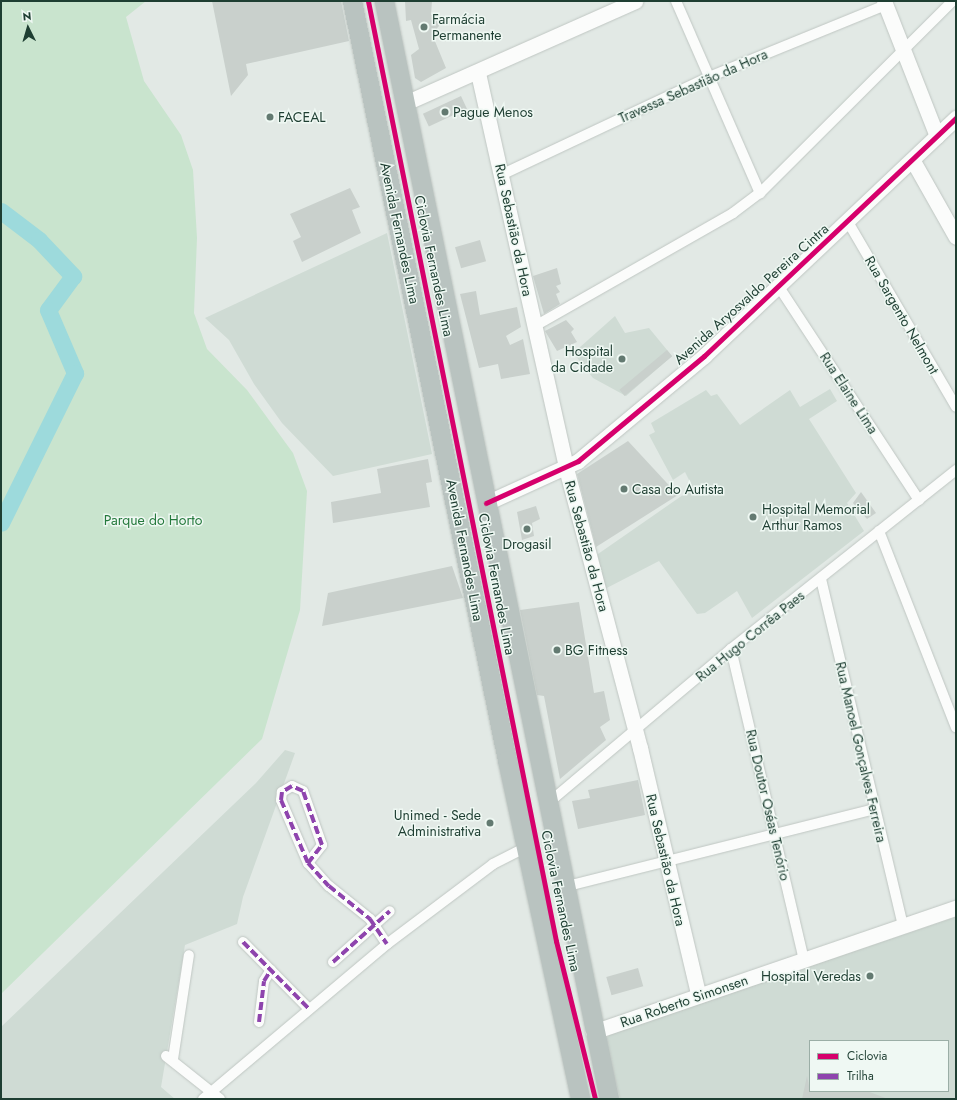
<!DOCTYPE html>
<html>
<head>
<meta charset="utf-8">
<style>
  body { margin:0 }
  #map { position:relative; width:957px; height:1100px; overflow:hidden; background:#e2e9e5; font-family:Jost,sans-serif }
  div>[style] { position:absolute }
  .built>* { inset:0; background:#cfdbd4 }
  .green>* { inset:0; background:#c9e4ce }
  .river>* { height:17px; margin:-8.5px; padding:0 8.5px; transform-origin:8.5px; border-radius:8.5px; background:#9ddadc }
  .building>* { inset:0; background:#c9d0cc; transform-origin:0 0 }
  .roads { filter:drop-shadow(0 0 1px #bfc6c2) drop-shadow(0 0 1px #bfc6c2) }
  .street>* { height:10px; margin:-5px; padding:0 5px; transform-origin:5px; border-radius:5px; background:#fbfcfb }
  .secondary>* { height:15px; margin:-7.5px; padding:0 7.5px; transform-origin:7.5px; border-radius:7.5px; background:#fbfcfb }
  .highway>* { height:19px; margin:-9.5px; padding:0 9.5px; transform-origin:9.5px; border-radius:9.5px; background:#b9c3c0 }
  .quiet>* { height:4px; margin-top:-2px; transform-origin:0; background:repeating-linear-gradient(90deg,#8e44ad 0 8px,transparent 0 12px) }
  .cycleway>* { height:5px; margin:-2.5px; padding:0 2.5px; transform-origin:2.5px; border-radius:2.5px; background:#d6006c }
  .dots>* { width:11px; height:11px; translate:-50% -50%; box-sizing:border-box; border:2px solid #eff8f3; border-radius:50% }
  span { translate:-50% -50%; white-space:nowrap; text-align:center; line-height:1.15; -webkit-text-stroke:3px #eff8f3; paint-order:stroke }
  .poi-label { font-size:14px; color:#1e3e32 }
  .left { translate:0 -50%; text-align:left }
  .right { translate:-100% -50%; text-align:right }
  .street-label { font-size:14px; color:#1e3e32 }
  .park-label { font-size:14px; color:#24793c }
  .frame { position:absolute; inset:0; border:2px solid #1e3e32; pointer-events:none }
  .legend { position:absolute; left:809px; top:1040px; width:140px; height:52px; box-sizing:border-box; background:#eff8f3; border:1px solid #9baea6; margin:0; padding:5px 7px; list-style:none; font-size:12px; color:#1e3e32 }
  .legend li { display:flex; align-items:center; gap:8px; height:20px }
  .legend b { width:20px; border:1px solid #9baea6 }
  .north { position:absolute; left:8px; top:8px; width:40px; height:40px; -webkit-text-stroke:3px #eff8f3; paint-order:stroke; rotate:355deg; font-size:11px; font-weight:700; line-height:16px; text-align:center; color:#1e3e32 }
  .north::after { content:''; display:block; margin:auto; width:14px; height:18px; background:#1e3e32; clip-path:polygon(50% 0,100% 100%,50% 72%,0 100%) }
</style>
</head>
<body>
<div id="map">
  <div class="built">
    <i style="clip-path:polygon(387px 233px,432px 454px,333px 476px,282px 423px,254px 384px,229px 340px,205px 318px)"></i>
    <i style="clip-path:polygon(615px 316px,625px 333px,649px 328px,672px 356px,626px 396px,593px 378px,571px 350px,579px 348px)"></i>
    <i style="clip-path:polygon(830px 389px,837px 401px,809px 419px,856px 493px,847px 503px,864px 531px,752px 618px,737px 591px,705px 613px,697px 614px,659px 561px,599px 592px,598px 554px,693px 488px,685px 472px,673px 480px,649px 435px,655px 432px,651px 423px,706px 390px,711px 396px,717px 394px,740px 425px,790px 390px,800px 407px)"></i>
    <i style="clip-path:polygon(285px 750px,295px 753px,243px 897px,237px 924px,185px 945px,161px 1087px,175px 1099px,1px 1099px,1px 1027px,256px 783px)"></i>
    <i style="clip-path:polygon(evenodd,956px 917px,956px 1099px,620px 1099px,605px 1041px,610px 1034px,956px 917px,810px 1041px,948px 1041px,948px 1091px,810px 1091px,810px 1041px)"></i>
  </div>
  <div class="green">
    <i style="clip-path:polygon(1px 1px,146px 1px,126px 17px,144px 81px,181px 135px,193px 170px,197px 238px,194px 313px,207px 349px,247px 390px,293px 453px,307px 491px,300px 610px,262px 739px,1px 994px)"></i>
  </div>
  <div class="river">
    <i style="left:1px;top:211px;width:48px;rotate:37.3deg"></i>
    <i style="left:39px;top:240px;width:50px;rotate:46.6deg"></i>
    <i style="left:73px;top:276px;width:42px;rotate:126.3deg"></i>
    <i style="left:48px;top:310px;width:69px;rotate:66.8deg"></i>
    <i style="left:75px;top:373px;width:167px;rotate:116.3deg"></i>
  </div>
  <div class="building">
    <i style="clip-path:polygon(212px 1px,341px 1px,349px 41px,246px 64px,248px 75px,231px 96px)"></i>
    <i style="clip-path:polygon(405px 1px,432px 1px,431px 15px,434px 14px,439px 26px,432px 34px,446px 68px,421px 82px,415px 78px,411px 55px,419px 49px,411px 20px,406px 21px)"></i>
    <i style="left:461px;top:96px;width:14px;height:42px;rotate:65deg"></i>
    <i style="clip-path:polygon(350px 188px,360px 207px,352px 210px,361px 233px,302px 262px,293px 241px,301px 237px,290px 214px)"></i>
    <i style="left:480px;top:240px;width:22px;height:26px;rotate:74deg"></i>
    <i style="clip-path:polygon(557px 268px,561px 284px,556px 286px,560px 292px,556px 294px,560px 304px,544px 314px,533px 276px)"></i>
    <i style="clip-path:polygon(476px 291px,480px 315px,517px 307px,521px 327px,506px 336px,510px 345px,523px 339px,530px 374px,501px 379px,498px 364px,479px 368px,460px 294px)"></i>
    <i style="clip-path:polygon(566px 320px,574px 329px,571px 332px,577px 342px,557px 351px,545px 331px)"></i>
    <i style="left:667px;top:350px;width:8px;height:62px;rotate:50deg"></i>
    <i style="clip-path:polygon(628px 441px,678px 495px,596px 547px,577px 474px)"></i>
    <i style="clip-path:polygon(428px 459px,432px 482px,426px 483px,430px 507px,333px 523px,331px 502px,381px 493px,377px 469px)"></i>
    <i style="clip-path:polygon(861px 492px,876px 513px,867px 519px,853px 503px)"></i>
    <i style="clip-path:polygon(536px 506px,540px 519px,532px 523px,534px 536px,522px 540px,517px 512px)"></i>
    <i style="clip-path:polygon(452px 566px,463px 598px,322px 626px,328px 593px)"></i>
    <i style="clip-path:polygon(579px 602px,594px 693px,604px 691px,610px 720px,600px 727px,606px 740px,560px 779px,544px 696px,537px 695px,520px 610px)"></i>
    <i style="clip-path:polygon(638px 780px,645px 815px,578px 829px,572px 801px,590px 798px,588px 790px)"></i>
    <i style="left:638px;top:968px;width:19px;height:33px;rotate:74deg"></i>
    <i style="clip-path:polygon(807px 1076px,810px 1091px,867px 1091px,888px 1099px,802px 1099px)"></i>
  </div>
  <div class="roads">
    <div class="street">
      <i style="left:676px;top:1px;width:210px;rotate:66.4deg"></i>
      <i style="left:503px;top:174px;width:228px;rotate:-25.2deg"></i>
      <i style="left:709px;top:77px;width:190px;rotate:-22.2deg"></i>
      <i style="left:848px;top:222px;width:214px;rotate:59.7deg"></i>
      <i style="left:779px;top:287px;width:255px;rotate:56.7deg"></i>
      <i style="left:535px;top:326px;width:228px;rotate:-29.7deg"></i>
      <i style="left:733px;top:213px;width:34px;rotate:-37deg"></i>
      <i style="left:760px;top:193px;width:272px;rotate:-44.9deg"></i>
      <i style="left:879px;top:531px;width:211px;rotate:68.6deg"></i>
      <i style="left:821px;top:579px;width:356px;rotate:76.7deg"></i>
      <i style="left:731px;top:649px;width:320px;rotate:76.8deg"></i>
      <i style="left:547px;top:804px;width:241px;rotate:-40.1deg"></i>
      <i style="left:731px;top:649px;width:288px;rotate:-38.5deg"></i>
      <i style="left:308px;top:863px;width:23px;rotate:-52deg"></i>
      <i style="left:322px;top:845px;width:57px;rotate:-109.4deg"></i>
      <i style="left:303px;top:791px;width:12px;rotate:-156deg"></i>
      <i style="left:292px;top:786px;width:12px;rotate:149deg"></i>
      <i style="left:282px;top:792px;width:8px;rotate:97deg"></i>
      <i style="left:281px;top:800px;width:69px;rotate:66.8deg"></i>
      <i style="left:308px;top:863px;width:31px;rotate:48deg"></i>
      <i style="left:329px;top:886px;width:53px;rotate:38.8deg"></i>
      <i style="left:370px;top:919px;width:30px;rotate:56deg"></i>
      <i style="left:564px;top:887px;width:320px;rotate:-14.1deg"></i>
      <i style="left:243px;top:942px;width:94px;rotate:45.4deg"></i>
      <i style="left:333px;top:962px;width:76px;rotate:-41.8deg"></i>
      <i style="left:259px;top:1022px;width:41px;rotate:-83deg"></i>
      <i style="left:264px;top:981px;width:13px;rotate:-58deg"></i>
      <i style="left:166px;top:1056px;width:69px;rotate:38.5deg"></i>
      <i style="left:173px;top:1059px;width:105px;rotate:-81.3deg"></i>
      <i style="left:203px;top:1099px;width:241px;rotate:-40.1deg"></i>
      <i style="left:387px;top:944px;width:133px;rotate:-37deg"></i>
      <i style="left:493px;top:864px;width:37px;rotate:-27deg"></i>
    </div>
    <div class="secondary">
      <i style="left:884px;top:1px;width:145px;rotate:68.6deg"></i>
      <i style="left:478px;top:73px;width:405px;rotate:77.4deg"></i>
      <i style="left:566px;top:468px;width:290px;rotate:75.2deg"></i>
      <i style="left:640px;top:748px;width:253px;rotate:76.7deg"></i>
      <i style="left:405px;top:103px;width:252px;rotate:-23.9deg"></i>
      <i style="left:913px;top:161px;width:87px;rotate:60.5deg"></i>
      <i style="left:486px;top:503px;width:101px;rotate:-24.5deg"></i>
      <i style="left:578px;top:461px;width:164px;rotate:-39.8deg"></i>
      <i style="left:704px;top:356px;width:347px;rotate:-43.4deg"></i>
      <i style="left:593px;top:1032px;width:384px;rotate:-18.9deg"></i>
    </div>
    <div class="highway">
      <i style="left:352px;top:1px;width:775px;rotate:78.46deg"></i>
      <i style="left:507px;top:760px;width:347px;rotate:77.8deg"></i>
      <i style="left:384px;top:1px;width:1121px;rotate:78.42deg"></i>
    </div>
  </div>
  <div class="quiet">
    <i style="left:308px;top:863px;width:23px;rotate:-52deg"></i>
    <i style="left:322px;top:845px;width:57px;rotate:-109.4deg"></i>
    <i style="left:303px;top:791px;width:12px;rotate:-156deg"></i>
    <i style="left:292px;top:786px;width:12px;rotate:149deg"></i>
    <i style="left:282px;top:792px;width:8px;rotate:97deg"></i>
    <i style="left:281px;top:800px;width:69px;rotate:66.8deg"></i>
    <i style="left:308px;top:863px;width:31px;rotate:48deg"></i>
    <i style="left:329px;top:886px;width:53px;rotate:38.8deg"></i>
    <i style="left:370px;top:919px;width:30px;rotate:56deg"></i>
    <i style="left:243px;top:942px;width:94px;rotate:45.4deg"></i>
    <i style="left:333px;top:962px;width:76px;rotate:-41.8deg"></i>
    <i style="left:259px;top:1022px;width:41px;rotate:-83deg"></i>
    <i style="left:264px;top:981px;width:13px;rotate:-58deg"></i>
  </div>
  <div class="cycleway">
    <i style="left:368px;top:1px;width:959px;rotate:78.69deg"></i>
    <i style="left:556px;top:941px;width:163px;rotate:76.1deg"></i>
    <i style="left:486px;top:503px;width:101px;rotate:-24.5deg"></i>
    <i style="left:578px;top:461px;width:164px;rotate:-39.8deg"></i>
    <i style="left:704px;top:356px;width:347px;rotate:-43.4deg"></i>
  </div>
  <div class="dots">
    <i style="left:424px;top:27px;background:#637a71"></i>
    <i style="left:445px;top:112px;background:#637a71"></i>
    <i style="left:270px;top:117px;background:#637a71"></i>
    <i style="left:622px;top:359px;background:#637a71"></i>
    <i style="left:624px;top:489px;background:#637a71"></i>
    <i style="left:753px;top:517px;background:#637a71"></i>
    <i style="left:527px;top:529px;background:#637a71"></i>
    <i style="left:557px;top:650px;background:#637a71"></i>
    <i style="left:490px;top:823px;background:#637a71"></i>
    <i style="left:870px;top:976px;background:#637a71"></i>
  </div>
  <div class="poi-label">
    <span class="left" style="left:432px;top:27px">Farmácia<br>Permanente</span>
    <span class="left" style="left:453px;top:112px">Pague Menos</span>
    <span class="left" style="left:278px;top:117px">FACEAL</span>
    <span class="right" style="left:613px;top:359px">Hospital<br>da Cidade</span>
    <span class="left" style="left:632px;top:489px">Casa do Autista</span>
    <span class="left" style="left:762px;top:517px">Hospital Memorial<br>Arthur Ramos</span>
    <span style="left:527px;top:544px">Drogasil</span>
    <span class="left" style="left:565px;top:650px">BG Fitness</span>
    <span class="right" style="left:481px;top:823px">Unimed - Sede<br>Administrativa</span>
    <span class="right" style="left:861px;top:976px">Hospital Veredas</span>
  </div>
  <div class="street-label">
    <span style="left:693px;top:86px;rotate:-24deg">Travessa Sebastião da Hora</span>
    <span style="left:514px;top:230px;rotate:78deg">Rua Sebastião da Hora</span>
    <span style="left:400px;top:233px;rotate:78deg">Avenida Fernandes Lima</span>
    <span style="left:434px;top:266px;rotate:78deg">Ciclovia Fernandes Lima</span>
    <span style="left:751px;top:294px;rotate:-42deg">Avenida Aryosvaldo Pereira Cintra</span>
    <span style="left:902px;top:315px;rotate:60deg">Rua Sargento Nelmont</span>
    <span style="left:849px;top:393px;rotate:57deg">Rua Elaine Lima</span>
    <span style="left:587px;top:546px;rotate:75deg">Rua Sebastião da Hora</span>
    <span style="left:465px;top:550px;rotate:79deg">Avenida Fernandes Lima</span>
    <span style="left:497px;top:584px;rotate:79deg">Ciclovia Fernandes Lima</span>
    <span style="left:750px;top:636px;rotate:-39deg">Rua Hugo Corrêa Paes</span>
    <span style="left:861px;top:752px;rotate:77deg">Rua Manoel Gonçalves Ferreira</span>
    <span style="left:768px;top:805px;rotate:77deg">Rua Doutor Oséas Tenório</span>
    <span style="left:666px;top:860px;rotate:77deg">Rua Sebastião da Hora</span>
    <span style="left:561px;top:901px;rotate:78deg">Ciclovia Fernandes Lima</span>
    <span style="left:684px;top:1001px;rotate:-19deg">Rua Roberto Simonsen</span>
  </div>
  <div class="park-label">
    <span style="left:153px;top:520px">Parque do Horto</span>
  </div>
  <div class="frame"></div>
  <ul class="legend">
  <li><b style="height:5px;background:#d6006c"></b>Ciclovia</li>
  <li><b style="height:5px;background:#8e44ad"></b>Trilha</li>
  </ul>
  <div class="north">N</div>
</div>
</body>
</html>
